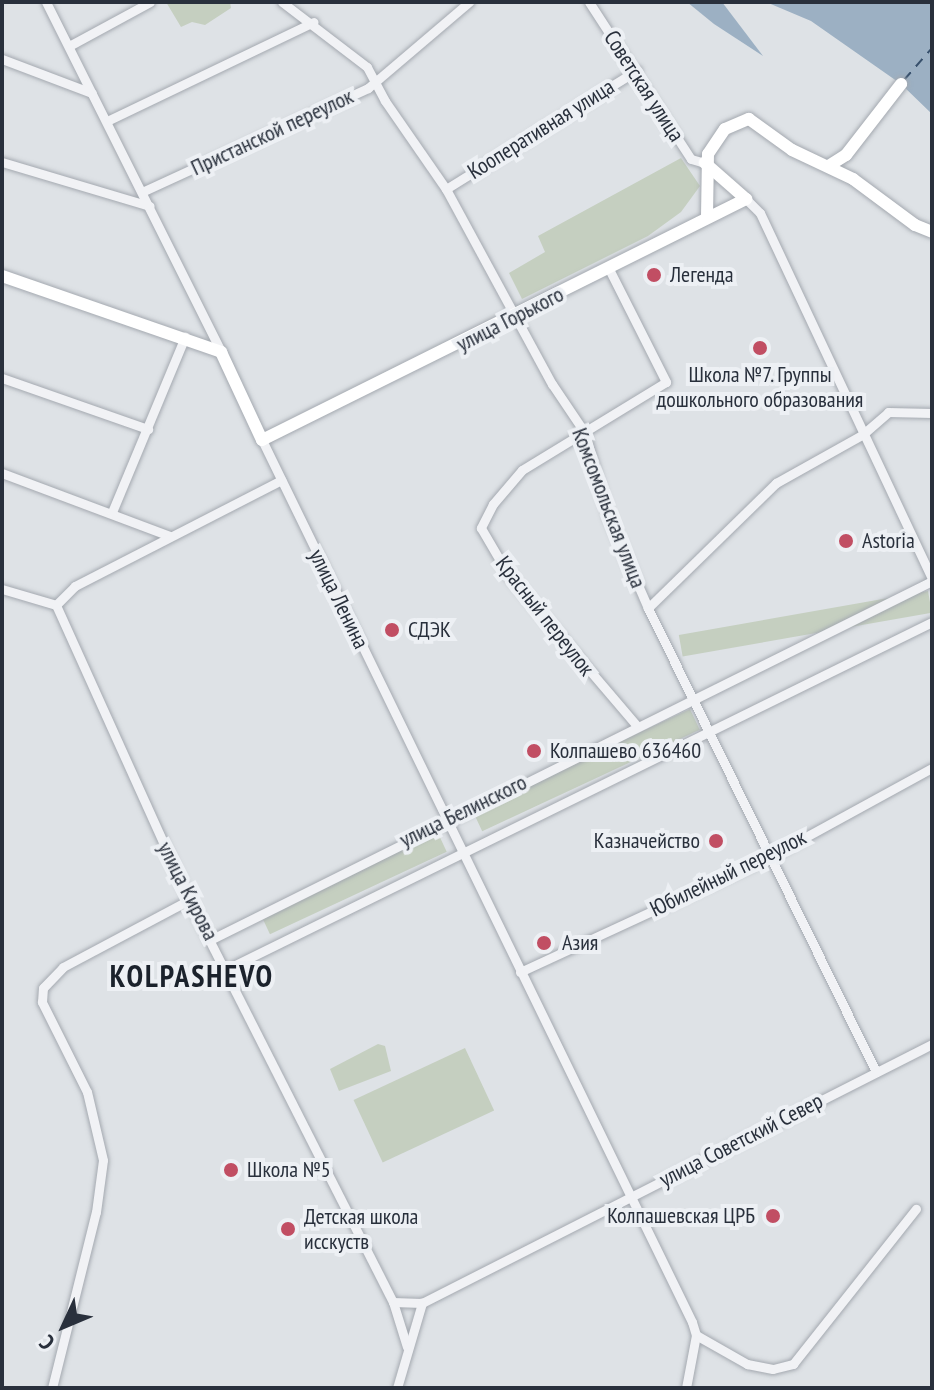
<!DOCTYPE html>
<html>
<head>
<meta charset="utf-8">
<style>
  body { margin:0 }
  #map { position:relative; width:934px; height:1390px; overflow:hidden; background:#dee2e6; font-family:"PT Sans Narrow",sans-serif }
  div>[style] { position:absolute }
  .green>* { inset:0; background:#c5cfc0; transform-origin:0 0 }
  .water>* { inset:0; background:#9cb0c3 }
  .ferry>* { height:2px; margin-top:-1px; transform-origin:0; background:repeating-linear-gradient(90deg,#37506c 0 10px,transparent 0 18px) }
  .roads { filter:drop-shadow(0 0 2px #a4a9b0) drop-shadow(0 0 2px #a4a9b0) }
  .minor>* { height:9px; margin:-4.5px; padding:0 4.5px; transform-origin:4.5px; border-radius:4.5px; background:#f1f2f5 }
  .major>* { height:12px; margin:-6px; padding:0 6px; transform-origin:6px; border-radius:6px; background:#fff }
  .dots>* { width:22px; height:22px; translate:-50% -50%; box-sizing:border-box; border:4px solid #edf0f4; border-radius:50% }
  span { translate:-50% -50%; white-space:nowrap; text-align:center; line-height:1.15; -webkit-text-stroke:8px #edf0f4; paint-order:stroke }
  .street-label { font-size:22px; color:#29303c }
  .poi-label { font-size:22px; color:#29303c }
  .left { translate:0 -50%; text-align:left }
  .right { translate:-100% -50%; text-align:right }
  .district-label { font-size:30px; color:#1b222c; font-weight:700; letter-spacing:2px }
  .frame { position:absolute; inset:0; border:4px solid #29303c; pointer-events:none }
  .north { position:absolute; left:24px; top:1286px; width:80px; height:80px; -webkit-text-stroke:6px #edf0f4; paint-order:stroke; rotate:226deg; font-size:22px; font-weight:700; line-height:32px; text-align:center; color:#29303c }
  .north::after { content:''; display:block; margin:auto; width:28px; height:36px; background:#29303c; clip-path:polygon(50% 0,100% 100%,50% 72%,0 100%) }
</style>
</head>
<body>
<div id="map">
  <div class="green">
    <i style="clip-path:polygon(166px 2px,230px 2px,231px 8px,205px 25px,192px 22px,181px 27px)"></i>
    <i style="clip-path:polygon(681px 158px,700px 186px,681px 212px,648px 236px,522px 299px,509px 273px,545px 252px,538px 236px)"></i>
    <i style="left:928px;top:591px;width:22px;height:253px;rotate:80deg"></i>
    <i style="left:690px;top:709px;width:23px;height:240px;rotate:65deg"></i>
    <i style="left:437px;top:831px;width:23px;height:195px;rotate:65deg"></i>
    <i style="clip-path:polygon(378px 1044px,385px 1046px,391px 1071px,339px 1091px,330px 1069px)"></i>
    <i style="left:465px;top:1048px;width:69px;height:123px;rotate:65deg"></i>
  </div>
  <div class="water">
    <i style="clip-path:polygon(687px 2px,722px 2px,763px 56px,714px 24px)"></i>
    <i style="clip-path:polygon(766px 2px,932px 2px,932px 114px,901px 84px,811px 21px)"></i>
  </div>
  <div class="ferry">
    <i style="left:904px;top:80px;width:43px;rotate:-48.8deg"></i>
  </div>
  <div class="roads">
    <div class="minor">
      <i style="left:46px;top:2px;width:391px;rotate:63.4deg"></i>
      <i style="left:282px;top:2px;width:107px;rotate:37.4deg"></i>
      <i style="left:367px;top:67px;width:38px;rotate:62deg"></i>
      <i style="left:385px;top:101px;width:107px;rotate:55.3deg"></i>
      <i style="left:446px;top:189px;width:222px;rotate:61.5deg"></i>
      <i style="left:552px;top:384px;width:59px;rotate:56deg"></i>
      <i style="left:585px;top:433px;width:86px;rotate:74.5deg"></i>
      <i style="left:608px;top:516px;width:100px;rotate:66.5deg"></i>
      <i style="left:648px;top:608px;width:517px;rotate:63.83deg"></i>
      <i style="left:589px;top:2px;width:187px;rotate:57deg"></i>
      <i style="left:691px;top:159px;width:15px;rotate:16deg"></i>
      <i style="left:69px;top:46px;width:92px;rotate:-28.5deg"></i>
      <i style="left:2px;top:59px;width:96px;rotate:20.7deg"></i>
      <i style="left:107px;top:121px;width:229px;rotate:-25.6deg"></i>
      <i style="left:2px;top:162px;width:154px;rotate:16.6deg"></i>
      <i style="left:446px;top:189px;width:225px;rotate:-31.9deg"></i>
      <i style="left:144px;top:191px;width:247px;rotate:-24.7deg"></i>
      <i style="left:368px;top:88px;width:133px;rotate:-40.4deg"></i>
      <i style="left:746px;top:199px;width:20px;rotate:45deg"></i>
      <i style="left:760px;top:213px;width:404px;rotate:64.8deg"></i>
      <i style="left:608px;top:267px;width:129px;rotate:63.2deg"></i>
      <i style="left:666px;top:382px;width:169px;rotate:148.6deg"></i>
      <i style="left:522px;top:470px;width:45px;rotate:130.5deg"></i>
      <i style="left:493px;top:504px;width:27px;rotate:117deg"></i>
      <i style="left:481px;top:528px;width:56px;rotate:59.7deg"></i>
      <i style="left:509px;top:576px;width:197px;rotate:49.5deg"></i>
      <i style="left:2px;top:378px;width:155px;rotate:19.3deg"></i>
      <i style="left:262px;top:440px;width:981px;rotate:64.01deg"></i>
      <i style="left:692px;top:1322px;width:14px;rotate:73deg"></i>
      <i style="left:696px;top:1335px;width:54px;rotate:100.7deg"></i>
      <i style="left:2px;top:473px;width:179px;rotate:20.6deg"></i>
      <i style="left:112px;top:512px;width:190px;rotate:-67.4deg"></i>
      <i style="left:2px;top:589px;width:56px;rotate:16.5deg"></i>
      <i style="left:56px;top:605px;width:324px;rotate:65.7deg"></i>
      <i style="left:189px;top:900px;width:451px;rotate:63.1deg"></i>
      <i style="left:393px;top:1302px;width:47px;rotate:72.7deg"></i>
      <i style="left:56px;top:605px;width:27px;rotate:-45deg"></i>
      <i style="left:75px;top:586px;width:232px;rotate:-27.2deg"></i>
      <i style="left:648px;top:608px;width:179px;rotate:-44.3deg"></i>
      <i style="left:776px;top:483px;width:98px;rotate:-29.2deg"></i>
      <i style="left:862px;top:435px;width:35px;rotate:-41deg"></i>
      <i style="left:888px;top:412px;width:44px;rotate:1.3deg"></i>
      <i style="left:212px;top:939px;width:804px;rotate:-26.44deg"></i>
      <i style="left:227px;top:969px;width:786px;rotate:-26.21deg"></i>
      <i style="left:520px;top:972px;width:277px;rotate:-24.8deg"></i>
      <i style="left:771px;top:856px;width:183px;rotate:-28.7deg"></i>
      <i style="left:393px;top:1302px;width:29px;rotate:2deg"></i>
      <i style="left:422px;top:1303px;width:572px;rotate:-26.92deg"></i>
      <i style="left:696px;top:1335px;width:59px;rotate:29.6deg"></i>
      <i style="left:747px;top:1364px;width:26px;rotate:11deg"></i>
      <i style="left:773px;top:1369px;width:21px;rotate:-14deg"></i>
      <i style="left:793px;top:1364px;width:198px;rotate:-51.6deg"></i>
      <i style="left:52px;top:1388px;width:181px;rotate:-76deg"></i>
      <i style="left:96px;top:1212px;width:52px;rotate:-82.3deg"></i>
      <i style="left:103px;top:1160px;width:70px;rotate:-103.2deg"></i>
      <i style="left:87px;top:1092px;width:101px;rotate:-116.6deg"></i>
      <i style="left:42px;top:1002px;width:14px;rotate:-86deg"></i>
      <i style="left:43px;top:988px;width:29px;rotate:-46deg"></i>
      <i style="left:63px;top:967px;width:143px;rotate:-28deg"></i>
      <i style="left:397px;top:1388px;width:89px;rotate:-73.6deg"></i>
    </div>
    <div class="major">
      <i style="left:830px;top:165px;width:19px;rotate:-32deg"></i>
      <i style="left:846px;top:155px;width:90px;rotate:-52.2deg"></i>
      <i style="left:707px;top:217px;width:63px;rotate:-89.1deg"></i>
      <i style="left:708px;top:154px;width:30px;rotate:-56deg"></i>
      <i style="left:725px;top:129px;width:26px;rotate:-23deg"></i>
      <i style="left:749px;top:119px;width:53px;rotate:35.8deg"></i>
      <i style="left:792px;top:150px;width:68px;rotate:25.4deg"></i>
      <i style="left:853px;top:179px;width:77px;rotate:36.6deg"></i>
      <i style="left:915px;top:225px;width:18px;rotate:22deg"></i>
      <i style="left:2px;top:276px;width:232px;rotate:19.1deg"></i>
      <i style="left:221px;top:352px;width:97px;rotate:65deg"></i>
      <i style="left:262px;top:440px;width:541px;rotate:-26.47deg"></i>
      <i style="left:746px;top:199px;width:55px;rotate:-138.7deg"></i>
    </div>
  </div>
  <div class="dots">
    <i style="left:654px;top:275px;background:#c14e63"></i>
    <i style="left:760px;top:348px;background:#c14e63"></i>
    <i style="left:846px;top:541px;background:#c14e63"></i>
    <i style="left:392px;top:630px;background:#c14e63"></i>
    <i style="left:534px;top:751px;background:#c14e63"></i>
    <i style="left:716px;top:841px;background:#c14e63"></i>
    <i style="left:544px;top:943px;background:#c14e63"></i>
    <i style="left:231px;top:1170px;background:#c14e63"></i>
    <i style="left:773px;top:1216px;background:#c14e63"></i>
    <i style="left:288px;top:1229px;background:#c14e63"></i>
  </div>
  <div class="street-label">
    <span style="left:644px;top:86px;rotate:57deg">Советская улица</span>
    <span style="left:541px;top:129px;rotate:-32deg">Кооперативная улица</span>
    <span style="left:272px;top:132px;rotate:-25deg">Пристанской переулок</span>
    <span style="left:510px;top:319px;rotate:-27deg">улица Горького</span>
    <span style="left:609px;top:508px;rotate:69deg">Комсомольская улица</span>
    <span style="left:339px;top:599px;rotate:64deg">улица Ленина</span>
    <span style="left:545px;top:616px;rotate:52deg">Красный переулок</span>
    <span style="left:463px;top:811px;rotate:-26deg">улица Белинского</span>
    <span style="left:728px;top:873px;rotate:-26deg">Юбилейный переулок</span>
    <span style="left:188px;top:891px;rotate:63deg">улица Кирова</span>
    <span style="left:741px;top:1140px;rotate:-27deg">улица Советский Север</span>
  </div>
  <div class="poi-label">
    <span class="left" style="left:670px;top:275px">Легенда</span>
    <span style="left:760px;top:387px">Школа №7. Группы<br>дошкольного образования</span>
    <span class="left" style="left:862px;top:541px">Astoria</span>
    <span class="left" style="left:408px;top:630px">СДЭК</span>
    <span class="left" style="left:550px;top:751px">Колпашево 636460</span>
    <span class="right" style="left:700px;top:841px">Казначейство</span>
    <span class="left" style="left:562px;top:943px">Азия</span>
    <span class="left" style="left:247px;top:1170px">Школа №5</span>
    <span class="left" style="left:304px;top:1229px">Детская школа<br>исскуств</span>
    <span class="right" style="left:755px;top:1216px">Колпашевская ЦРБ</span>
  </div>
  <div class="district-label">
    <span style="left:192px;top:976px">KOLPASHEVO</span>
  </div>
  <div class="frame"></div>
  <div class="north">С</div>
</div>
</body>
</html>
